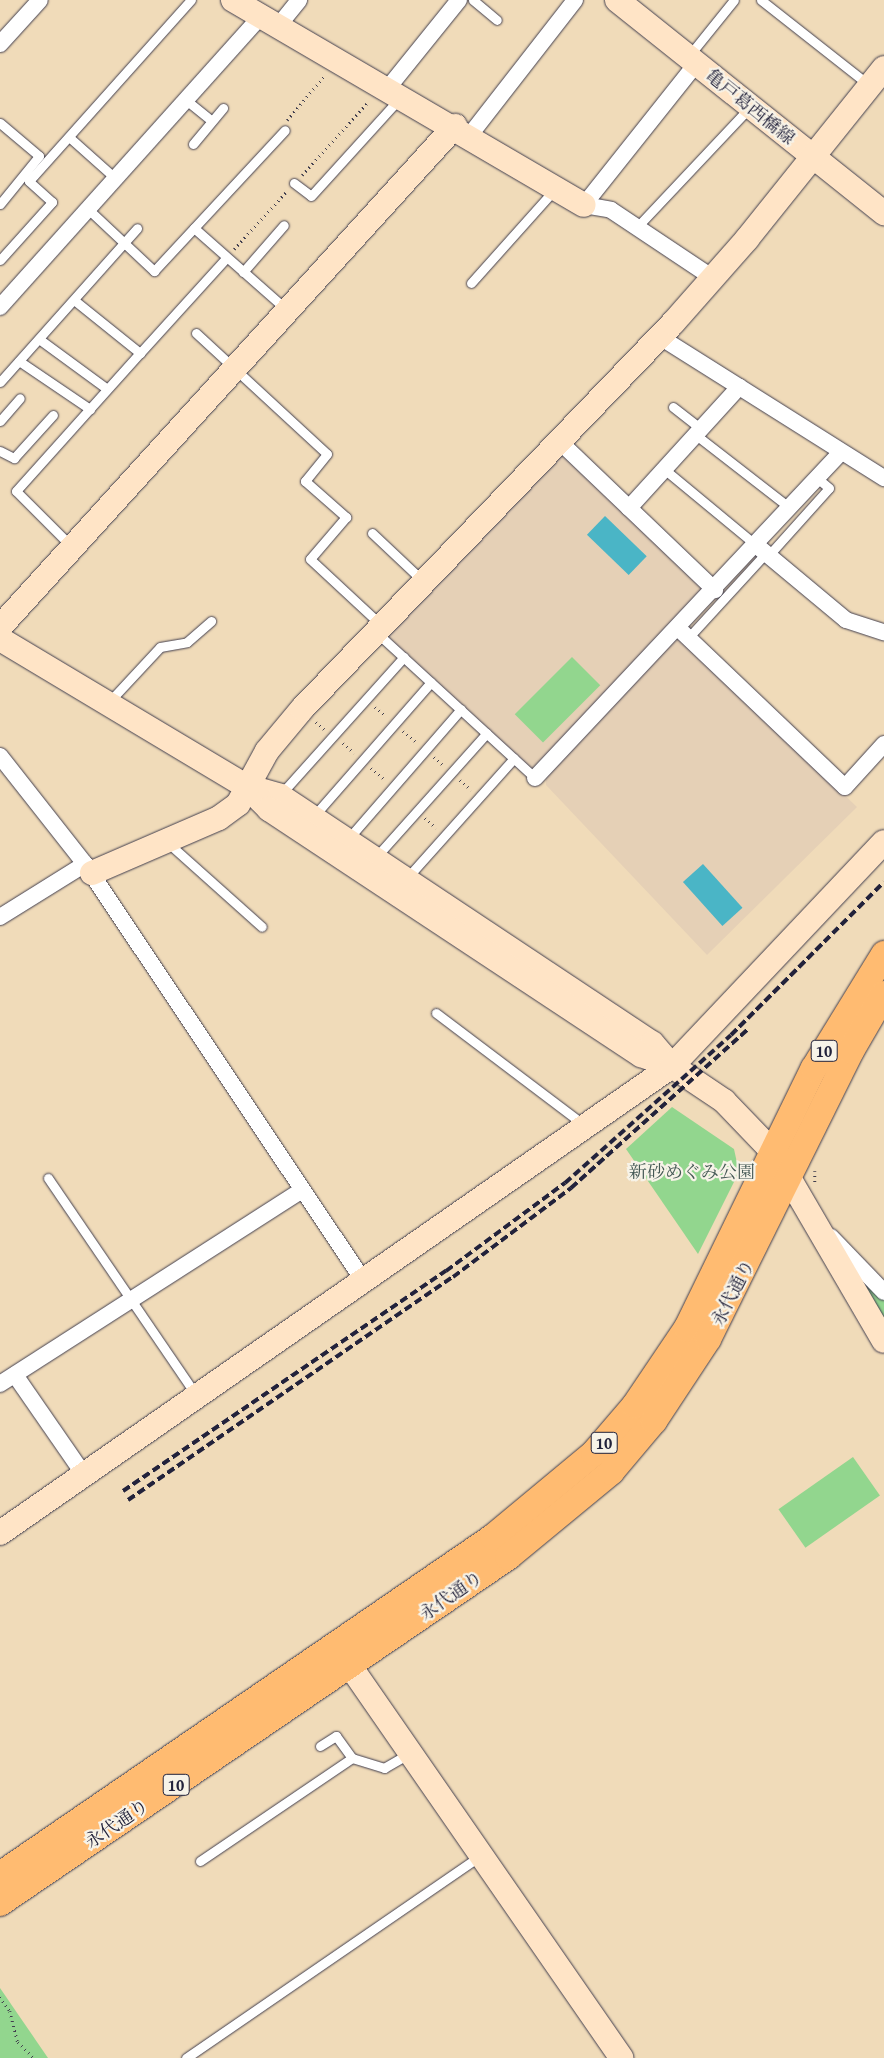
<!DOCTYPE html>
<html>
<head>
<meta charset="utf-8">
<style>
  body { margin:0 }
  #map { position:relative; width:884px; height:2058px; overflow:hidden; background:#f0dbb9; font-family:"Gentium Book Plus","Noto Serif JP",serif }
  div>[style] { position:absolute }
  .built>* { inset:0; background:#e5d0b6 }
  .green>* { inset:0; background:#92d68e; transform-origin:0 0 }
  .water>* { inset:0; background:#4ab5c6; transform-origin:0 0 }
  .path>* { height:2.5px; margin-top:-1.25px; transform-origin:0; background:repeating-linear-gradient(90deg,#413e4e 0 1px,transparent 0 5px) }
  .roads { filter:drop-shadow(0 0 1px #413e4e) drop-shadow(0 0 1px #413e4e) }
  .lane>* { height:9px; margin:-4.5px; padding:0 4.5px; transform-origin:4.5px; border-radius:4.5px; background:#fff }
  .street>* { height:16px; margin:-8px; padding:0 8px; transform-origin:8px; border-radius:8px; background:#fff }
  .secondary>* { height:24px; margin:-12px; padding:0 12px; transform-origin:12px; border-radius:12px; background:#ffe4c6 }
  .primary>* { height:26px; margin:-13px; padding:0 13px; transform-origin:13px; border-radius:13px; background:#ffbb71 }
  .rail>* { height:4px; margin-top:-2px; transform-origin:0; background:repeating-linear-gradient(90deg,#22223b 0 8px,transparent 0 12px) }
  span { translate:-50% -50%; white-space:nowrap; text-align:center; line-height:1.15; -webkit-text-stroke:4.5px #f7f3e8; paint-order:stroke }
  .shield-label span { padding:1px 4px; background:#f7f3e8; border:1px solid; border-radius:4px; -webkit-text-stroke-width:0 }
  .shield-label { font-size:16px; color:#22223b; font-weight:700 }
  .street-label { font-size:18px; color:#22223b }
  .park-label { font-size:18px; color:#445854 }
</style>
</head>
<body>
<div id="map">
  <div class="built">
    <i style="clip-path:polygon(560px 453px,707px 592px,536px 768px,530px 769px,389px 638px,389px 631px)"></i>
    <i style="clip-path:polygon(679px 637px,857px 807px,707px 955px,546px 785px,546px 776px)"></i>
  </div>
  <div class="green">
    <i style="left:572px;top:657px;width:40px;height:81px;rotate:45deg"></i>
    <i style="clip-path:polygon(672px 1107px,734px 1149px,739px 1172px,698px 1254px,626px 1149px)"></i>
    <i style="clip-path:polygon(858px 1272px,884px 1300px,884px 1326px)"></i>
    <i style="left:853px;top:1457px;width:47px;height:91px;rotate:55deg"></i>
    <i style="clip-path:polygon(0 1988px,48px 2058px,0 2058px)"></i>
  </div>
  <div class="water">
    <i style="left:605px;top:516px;width:58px;height:26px;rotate:44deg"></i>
    <i style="left:703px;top:864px;width:59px;height:27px;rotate:48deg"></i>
  </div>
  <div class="path">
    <i style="left:287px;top:120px;width:59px;rotate:-49.8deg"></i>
    <i style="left:302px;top:175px;width:98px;rotate:-47.9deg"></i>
    <i style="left:234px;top:249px;width:77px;rotate:-47.6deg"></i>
    <i style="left:375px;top:707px;width:14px;rotate:39deg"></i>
    <i style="left:316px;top:722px;width:12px;rotate:42deg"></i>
    <i style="left:403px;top:731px;width:17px;rotate:40deg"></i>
    <i style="left:343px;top:743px;width:15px;rotate:42deg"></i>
    <i style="left:434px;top:757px;width:12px;rotate:42deg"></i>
    <i style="left:371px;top:768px;width:17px;rotate:40deg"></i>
    <i style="left:460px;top:780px;width:15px;rotate:42deg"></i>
    <i style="left:425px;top:818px;width:15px;rotate:42deg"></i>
    <i style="left:815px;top:1171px;width:12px;rotate:90deg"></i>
    <i style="left:0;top:1997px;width:17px;rotate:54deg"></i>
    <i style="left:10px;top:2011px;width:32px;rotate:76deg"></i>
    <i style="left:18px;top:2042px;width:23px;rotate:45deg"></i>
  </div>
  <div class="roads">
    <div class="lane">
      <i style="left:473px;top:0;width:31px;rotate:40deg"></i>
      <i style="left:761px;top:0;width:137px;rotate:38.2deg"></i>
      <i style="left:688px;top:57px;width:73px;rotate:-51.1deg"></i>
      <i style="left:186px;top:100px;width:33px;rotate:39deg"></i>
      <i style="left:0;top:123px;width:51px;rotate:40.2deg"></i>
      <i style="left:39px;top:156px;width:62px;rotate:129.1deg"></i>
      <i style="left:69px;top:137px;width:62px;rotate:41.7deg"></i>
      <i style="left:193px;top:144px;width:47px;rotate:-50.2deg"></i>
      <i style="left:294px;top:183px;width:21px;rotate:37deg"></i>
      <i style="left:311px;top:196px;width:131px;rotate:-47.8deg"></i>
      <i style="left:88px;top:209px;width:91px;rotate:43.2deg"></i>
      <i style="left:154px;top:271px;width:192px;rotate:-47.1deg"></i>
      <i style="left:637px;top:227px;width:165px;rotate:-46.7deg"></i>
      <i style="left:194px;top:228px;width:124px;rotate:41.4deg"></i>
      <i style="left:0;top:260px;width:78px;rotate:-48.1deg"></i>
      <i style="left:52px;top:202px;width:31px;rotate:-138deg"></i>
      <i style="left:29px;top:181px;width:243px;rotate:-48.2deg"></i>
      <i style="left:243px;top:272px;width:62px;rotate:-48.9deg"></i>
      <i style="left:471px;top:283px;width:126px;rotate:-48.2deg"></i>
      <i style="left:74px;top:300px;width:85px;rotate:38.8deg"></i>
      <i style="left:140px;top:353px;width:128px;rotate:-47.8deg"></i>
      <i style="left:196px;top:333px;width:178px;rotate:42.7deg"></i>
      <i style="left:327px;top:454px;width:35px;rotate:129deg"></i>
      <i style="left:305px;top:481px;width:55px;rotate:41.3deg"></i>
      <i style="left:346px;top:517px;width:55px;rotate:130.6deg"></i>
      <i style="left:310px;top:559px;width:97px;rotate:42.9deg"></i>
      <i style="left:39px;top:339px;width:84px;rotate:36.3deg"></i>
      <i style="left:19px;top:361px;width:86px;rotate:34.1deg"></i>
      <i style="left:0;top:382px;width:206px;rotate:-48.3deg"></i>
      <i style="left:673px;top:407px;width:36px;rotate:38deg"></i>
      <i style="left:0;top:421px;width:30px;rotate:-49deg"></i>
      <i style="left:696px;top:435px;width:119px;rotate:37.8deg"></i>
      <i style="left:0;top:451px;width:16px;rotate:27deg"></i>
      <i style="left:14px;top:458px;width:58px;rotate:-47.8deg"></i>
      <i style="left:664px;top:469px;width:119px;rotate:39.6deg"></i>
      <i style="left:372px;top:533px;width:70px;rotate:43.3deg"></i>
      <i style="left:72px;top:547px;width:79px;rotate:-135deg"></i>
      <i style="left:16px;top:491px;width:186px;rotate:-48.1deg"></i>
      <i style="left:768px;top:556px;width:91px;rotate:-48.1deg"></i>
      <i style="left:829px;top:488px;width:16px;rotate:-140deg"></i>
      <i style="left:377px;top:633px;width:214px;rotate:42.5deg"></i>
      <i style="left:688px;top:638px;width:115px;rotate:-47.5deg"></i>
      <i style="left:108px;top:703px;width:76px;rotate:-47.1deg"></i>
      <i style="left:160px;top:647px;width:27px;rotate:-10deg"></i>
      <i style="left:187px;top:642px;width:32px;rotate:-41deg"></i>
      <i style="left:281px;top:794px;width:184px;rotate:-48.1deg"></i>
      <i style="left:313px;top:817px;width:179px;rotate:-48.8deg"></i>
      <i style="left:348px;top:839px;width:172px;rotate:-49deg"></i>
      <i style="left:167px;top:842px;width:127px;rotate:41.8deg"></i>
      <i style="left:376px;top:857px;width:166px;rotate:-48.2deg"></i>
      <i style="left:406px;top:879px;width:162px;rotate:-48.2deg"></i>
      <i style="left:436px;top:1013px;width:184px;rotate:37.1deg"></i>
      <i style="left:48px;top:1178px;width:263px;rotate:55.7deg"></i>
      <i style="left:320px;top:1746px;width:19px;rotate:-32deg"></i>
      <i style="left:336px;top:1736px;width:27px;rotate:54deg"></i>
      <i style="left:200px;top:1861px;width:184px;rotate:-34.1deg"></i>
      <i style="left:352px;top:1758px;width:34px;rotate:17deg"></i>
      <i style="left:384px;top:1768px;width:30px;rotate:-30deg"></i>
      <i style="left:186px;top:2058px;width:358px;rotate:-34.5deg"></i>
    </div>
    <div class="street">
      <i style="left:279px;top:25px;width:32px;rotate:-51deg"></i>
      <i style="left:0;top:44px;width:59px;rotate:-47.7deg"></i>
      <i style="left:696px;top:64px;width:180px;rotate:128.5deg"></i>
      <i style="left:584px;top:205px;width:27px;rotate:10deg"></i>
      <i style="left:611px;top:210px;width:123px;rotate:33.7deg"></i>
      <i style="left:388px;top:88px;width:113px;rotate:-51.1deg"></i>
      <i style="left:470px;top:135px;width:171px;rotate:-52.1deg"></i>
      <i style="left:0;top:307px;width:391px;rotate:-48.1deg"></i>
      <i style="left:660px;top:337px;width:265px;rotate:32.2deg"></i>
      <i style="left:559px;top:441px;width:216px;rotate:43.7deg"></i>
      <i style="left:629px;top:508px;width:164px;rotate:-47.7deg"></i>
      <i style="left:756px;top:545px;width:117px;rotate:39.8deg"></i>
      <i style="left:846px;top:620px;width:40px;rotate:18deg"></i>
      <i style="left:679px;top:629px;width:229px;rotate:43.6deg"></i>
      <i style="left:845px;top:787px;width:58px;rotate:-47.8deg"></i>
      <i style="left:0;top:756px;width:137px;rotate:51.8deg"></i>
      <i style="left:535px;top:778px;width:447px;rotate:-46.8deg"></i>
      <i style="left:0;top:917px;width:100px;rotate:-31.9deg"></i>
      <i style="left:85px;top:864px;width:504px;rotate:56.25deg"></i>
      <i style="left:831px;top:1237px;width:76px;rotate:46.1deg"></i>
      <i style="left:15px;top:1375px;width:123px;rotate:55.3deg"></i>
      <i style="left:0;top:1384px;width:359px;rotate:-32.7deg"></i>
    </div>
    <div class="secondary">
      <i style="left:233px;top:0;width:406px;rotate:30.3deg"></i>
      <i style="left:617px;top:0;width:342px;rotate:38.6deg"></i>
      <i style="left:0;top:627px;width:677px;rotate:-47.75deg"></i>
      <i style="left:0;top:639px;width:287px;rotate:30.9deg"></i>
      <i style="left:246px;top:786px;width:35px;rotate:16deg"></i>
      <i style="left:280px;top:796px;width:447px;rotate:33.6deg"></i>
      <i style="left:652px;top:1043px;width:29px;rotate:49deg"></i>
      <i style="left:246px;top:786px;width:33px;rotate:45deg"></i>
      <i style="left:269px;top:809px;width:446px;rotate:33.5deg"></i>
      <i style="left:641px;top:1055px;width:33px;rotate:20deg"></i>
      <i style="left:672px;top:1066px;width:63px;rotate:33.9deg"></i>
      <i style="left:724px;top:1101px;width:74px;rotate:46.1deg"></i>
      <i style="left:775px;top:1154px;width:216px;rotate:59.8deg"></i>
      <i style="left:92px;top:873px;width:138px;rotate:-23.4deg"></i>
      <i style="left:219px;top:818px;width:24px;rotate:-36deg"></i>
      <i style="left:238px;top:804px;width:60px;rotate:-61.3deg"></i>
      <i style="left:267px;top:751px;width:55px;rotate:-50.2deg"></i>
      <i style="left:302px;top:709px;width:535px;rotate:-46.14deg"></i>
      <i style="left:673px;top:323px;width:112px;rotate:-48.6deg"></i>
      <i style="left:747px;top:239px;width:219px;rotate:-51.3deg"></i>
      <i style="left:0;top:1533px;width:818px;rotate:-34.8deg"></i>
      <i style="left:672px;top:1066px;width:308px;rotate:-46.6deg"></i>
      <i style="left:339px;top:1650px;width:496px;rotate:55.3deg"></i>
    </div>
    <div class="primary">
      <i style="left:0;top:1875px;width:598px;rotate:-34.43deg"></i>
      <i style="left:493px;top:1537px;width:131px;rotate:-39.7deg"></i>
      <i style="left:594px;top:1453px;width:63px;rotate:-49.5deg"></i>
      <i style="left:635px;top:1405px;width:93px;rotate:-56deg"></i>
      <i style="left:687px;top:1328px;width:289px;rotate:-64deg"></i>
      <i style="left:814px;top:1068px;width:134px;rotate:-58.4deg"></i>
      <i style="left:0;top:1903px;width:615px;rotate:-34.26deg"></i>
      <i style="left:508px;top:1557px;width:134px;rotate:-39.5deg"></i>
      <i style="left:611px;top:1472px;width:67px;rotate:-49.9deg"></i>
      <i style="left:654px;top:1421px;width:98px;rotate:-56.6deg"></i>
      <i style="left:708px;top:1339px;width:322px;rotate:-63.6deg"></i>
      <i style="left:851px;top:1051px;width:66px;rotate:-59.9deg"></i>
    </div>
  </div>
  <div class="rail">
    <i style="left:123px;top:1491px;width:391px;rotate:-34.3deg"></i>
    <i style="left:446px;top:1271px;width:148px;rotate:-36.5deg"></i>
    <i style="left:565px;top:1183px;width:222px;rotate:-41.7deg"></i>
    <i style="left:731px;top:1035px;width:216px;rotate:-45deg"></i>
    <i style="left:128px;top:1500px;width:394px;rotate:-34.5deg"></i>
    <i style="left:453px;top:1277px;width:148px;rotate:-37deg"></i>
    <i style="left:571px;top:1188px;width:238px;rotate:-41.9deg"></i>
  </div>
  <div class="shield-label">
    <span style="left:824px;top:1051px">10</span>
    <span style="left:604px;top:1443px">10</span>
    <span style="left:176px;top:1785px">10</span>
  </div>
  <div class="street-label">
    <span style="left:750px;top:107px;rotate:39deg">亀戸葛西橋線</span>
    <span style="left:733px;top:1293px;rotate:-63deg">永代通り</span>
    <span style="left:451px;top:1596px;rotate:-35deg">永代通り</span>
    <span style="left:117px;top:1824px;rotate:-34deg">永代通り</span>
  </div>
  <div class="park-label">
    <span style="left:692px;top:1172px">新砂めぐみ公園</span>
  </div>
</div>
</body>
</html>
